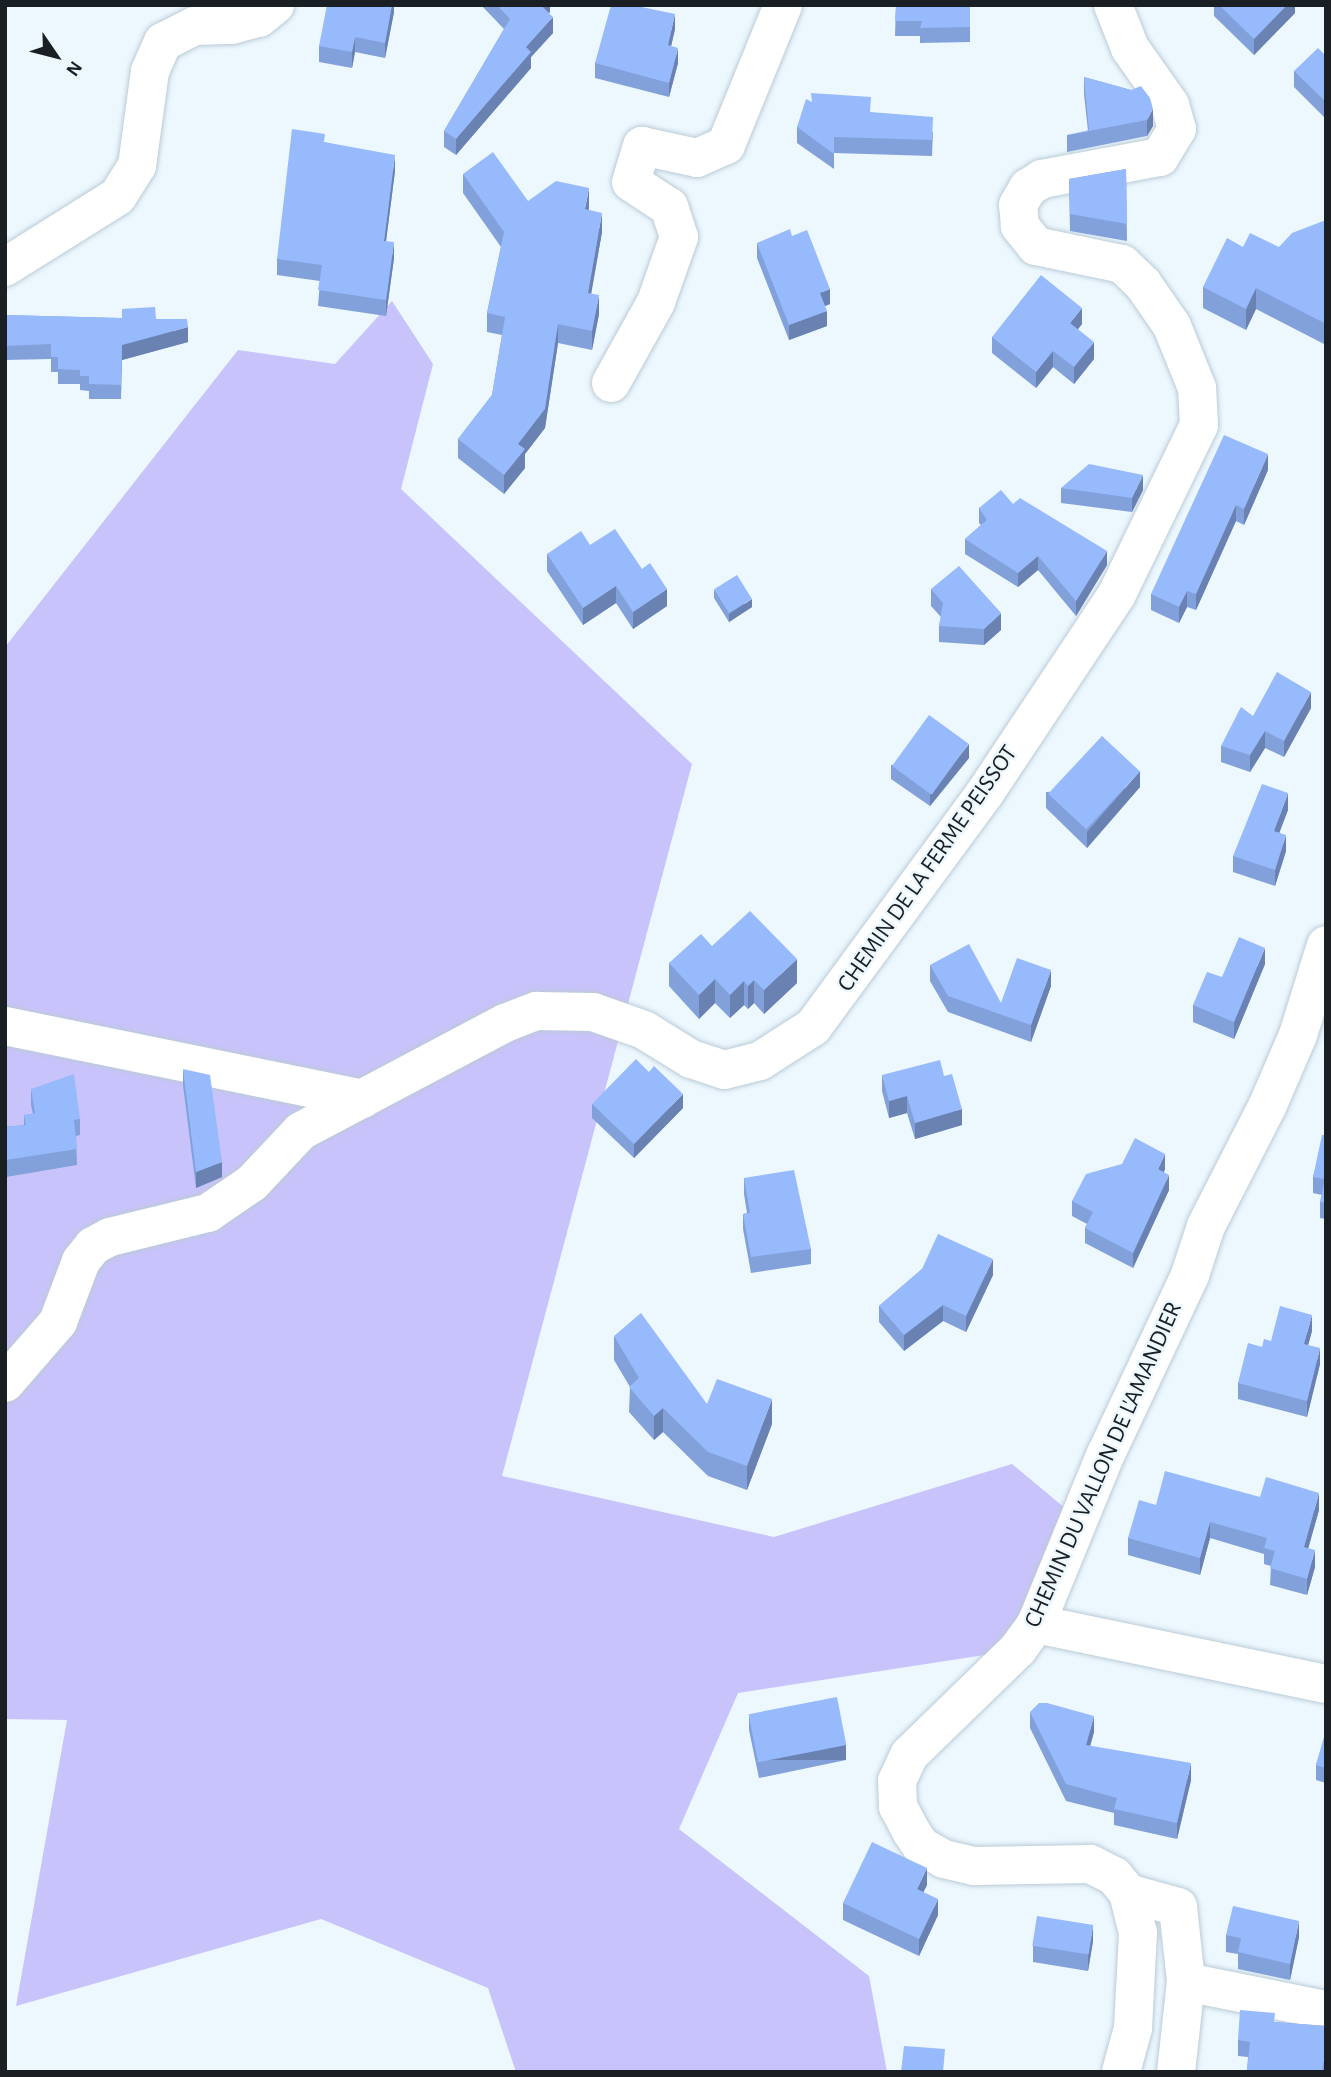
<!DOCTYPE html>
<html>
<head>
<meta charset="utf-8">
<style>
  body { margin:0 }
  #map { position:relative; width:1331px; height:2077px; overflow:hidden; background:#ecf7fe; font-family:"Alegreya Sans",sans-serif }
  div>[style] { position:absolute }
  .green>* { inset:0; background:#c9c3fb }
  .roads { filter:drop-shadow(0 0 2px #bacbd6) drop-shadow(0 0 2px #bacbd6) }
  .minor>* { height:38px; margin:-19px; padding:0 19px; transform-origin:19px; border-radius:19px; background:#fff }
  .wall>* { inset:0; background:#82a0da }
  .shaded-wall>* { inset:0; background:#6a82b1; transform-origin:0 0 }
  .building>* { inset:0; background:#97bafd; transform-origin:0 0 }
  span { translate:-50% -50%; white-space:nowrap; text-align:center; line-height:1.15; -webkit-text-stroke:5px #ecf7fe; paint-order:stroke }
  .street-label { font-size:24px; color:#191f23 }
  .frame { position:absolute; inset:0; border:7px solid #191f23; pointer-events:none }
  .north { position:absolute; left:21px; top:21px; width:70px; height:70px; -webkit-text-stroke:5px #ecf7fe; paint-order:stroke; rotate:125deg; font-size:19px; font-weight:700; line-height:28px; text-align:center; color:#191f23 }
  .north::after { content:''; display:block; margin:auto; width:24px; height:32px; background:#191f23; clip-path:polygon(50% 0,100% 100%,50% 72%,0 100%) }
</style>
</head>
<body>
<div id="map">
  <div class="green">
    <i style="clip-path:polygon(392px 301px,433px 364px,401px 489px,692px 764px,502px 1476px,774px 1537px,1012px 1464px,1078px 1519px,1004px 1652px,738px 1693px,679px 1829px,869px 1976px,887px 2072px,516px 2072px,488px 1988px,321px 1919px,16px 2006px,67px 1720px,5px 1719px,5px 647px,238px 350px,335px 364px)"></i>
  </div>
  <div class="roads">
    <div class="minor">
      <i style="left:5px;top:267px;width:133px;rotate:-32.1deg"></i>
      <i style="left:118px;top:196px;width:36px;rotate:-58deg"></i>
      <i style="left:137px;top:166px;width:96px;rotate:-82.2deg"></i>
      <i style="left:150px;top:71px;width:32px;rotate:-66deg"></i>
      <i style="left:163px;top:42px;width:35px;rotate:-27deg"></i>
      <i style="left:194px;top:26px;width:38px;rotate:-2deg"></i>
      <i style="left:232px;top:25px;width:28px;rotate:-15deg"></i>
      <i style="left:259px;top:18px;width:21px;rotate:-39deg"></i>
      <i style="left:611px;top:383px;width:93px;rotate:-60.9deg"></i>
      <i style="left:656px;top:302px;width:69px;rotate:-70.5deg"></i>
      <i style="left:679px;top:237px;width:32px;rotate:-108deg"></i>
      <i style="left:669px;top:207px;width:45px;rotate:-146.7deg"></i>
      <i style="left:631px;top:182px;width:38px;rotate:-73deg"></i>
      <i style="left:642px;top:146px;width:56px;rotate:12.3deg"></i>
      <i style="left:697px;top:158px;width:32px;rotate:-24deg"></i>
      <i style="left:726px;top:145px;width:151px;rotate:-67.8deg"></i>
      <i style="left:5px;top:1026px;width:365px;rotate:11.5deg"></i>
      <i style="left:5px;top:1383px;width:81px;rotate:-49deg"></i>
      <i style="left:58px;top:1322px;width:65px;rotate:-69.3deg"></i>
      <i style="left:81px;top:1261px;width:19px;rotate:-51deg"></i>
      <i style="left:93px;top:1246px;width:19px;rotate:-28deg"></i>
      <i style="left:110px;top:1237px;width:101px;rotate:-13.8deg"></i>
      <i style="left:208px;top:1213px;width:53px;rotate:-34.3deg"></i>
      <i style="left:252px;top:1183px;width:71px;rotate:-46.7deg"></i>
      <i style="left:301px;top:1131px;width:231px;rotate:-27.9deg"></i>
      <i style="left:505px;top:1023px;width:34px;rotate:-21deg"></i>
      <i style="left:537px;top:1011px;width:56px;rotate:1deg"></i>
      <i style="left:593px;top:1012px;width:54px;rotate:19.4deg"></i>
      <i style="left:644px;top:1030px;width:55px;rotate:31.7deg"></i>
      <i style="left:691px;top:1059px;width:35px;rotate:18deg"></i>
      <i style="left:724px;top:1070px;width:37px;rotate:-14deg"></i>
      <i style="left:760px;top:1061px;width:63px;rotate:-32.7deg"></i>
      <i style="left:813px;top:1027px;width:290px;rotate:-53.7deg"></i>
      <i style="left:985px;top:793px;width:239px;rotate:-56.4deg"></i>
      <i style="left:1117px;top:594px;width:188px;rotate:-64.1deg"></i>
      <i style="left:1199px;top:425px;width:37px;rotate:-93deg"></i>
      <i style="left:1197px;top:388px;width:67px;rotate:-112deg"></i>
      <i style="left:1172px;top:326px;width:51px;rotate:-124.6deg"></i>
      <i style="left:1143px;top:284px;width:29px;rotate:-136deg"></i>
      <i style="left:1122px;top:264px;width:88px;rotate:-168.2deg"></i>
      <i style="left:1036px;top:246px;width:26px;rotate:-129deg"></i>
      <i style="left:1020px;top:226px;width:21px;rotate:-95deg"></i>
      <i style="left:1018px;top:205px;width:20px;rotate:-60deg"></i>
      <i style="left:1028px;top:188px;width:17px;rotate:-33deg"></i>
      <i style="left:1042px;top:179px;width:120px;rotate:-10.6deg"></i>
      <i style="left:1160px;top:157px;width:33px;rotate:-59deg"></i>
      <i style="left:1177px;top:129px;width:25px;rotate:-106deg"></i>
      <i style="left:1170px;top:105px;width:70px;rotate:-125.1deg"></i>
      <i style="left:1130px;top:48px;width:46px;rotate:-111.6deg"></i>
      <i style="left:1036px;top:1624px;width:296px;rotate:11.7deg"></i>
      <i style="left:1128px;top:1893px;width:52px;rotate:15.6deg"></i>
      <i style="left:1178px;top:1907px;width:75px;rotate:83.9deg"></i>
      <i style="left:1186px;top:1982px;width:143px;rotate:11.3deg"></i>
      <i style="left:1121px;top:2072px;width:46px;rotate:-74.7deg"></i>
      <i style="left:1133px;top:2028px;width:95px;rotate:-87deg"></i>
      <i style="left:1138px;top:1933px;width:41px;rotate:-104deg"></i>
      <i style="left:1128px;top:1893px;width:22px;rotate:-129deg"></i>
      <i style="left:1114px;top:1876px;width:27px;rotate:-153deg"></i>
      <i style="left:1090px;top:1864px;width:116px;rotate:179deg"></i>
      <i style="left:974px;top:1866px;width:31px;rotate:-167deg"></i>
      <i style="left:944px;top:1859px;width:26px;rotate:-151deg"></i>
      <i style="left:921px;top:1846px;width:18px;rotate:-124deg"></i>
      <i style="left:911px;top:1831px;width:27px;rotate:-118deg"></i>
      <i style="left:898px;top:1807px;width:26px;rotate:-92deg"></i>
      <i style="left:897px;top:1781px;width:29px;rotate:-65deg"></i>
      <i style="left:909px;top:1755px;width:152px;rotate:-44.2deg"></i>
      <i style="left:1018px;top:1649px;width:31px;rotate:-54deg"></i>
      <i style="left:1036px;top:1624px;width:182px;rotate:-67.7deg"></i>
      <i style="left:1105px;top:1456px;width:200px;rotate:-64.8deg"></i>
      <i style="left:1190px;top:1275px;width:52px;rotate:-71.9deg"></i>
      <i style="left:1206px;top:1226px;width:134px;rotate:-62.9deg"></i>
      <i style="left:1267px;top:1107px;width:78px;rotate:-66.7deg"></i>
      <i style="left:1298px;top:1035px;width:94px;rotate:-72.7deg"></i>
      <i style="left:1176px;top:2072px;width:91px;rotate:-83.7deg"></i>
    </div>
  </div>
  <div class="wall">
    <i style="clip-path:polygon(394px 5px,394px 12px,385px 58px,355px 52px,352px 68px,319px 62px,319px 46px)"></i>
    <i style="clip-path:polygon(481px 5px,550px 5px,550px 12px,548px 13px,553px 33px,531px 57px,531px 68px,456px 155px,444px 147px,444px 131px,504px 29px)"></i>
    <i style="clip-path:polygon(896px 5px,970px 5px,970px 42px,920px 43px,920px 36px,895px 36px)"></i>
    <i style="clip-path:polygon(1214px 5px,1295px 5px,1295px 13px,1254px 55px,1214px 16px)"></i>
    <i style="clip-path:polygon(675px 29px,671px 46px,678px 63px,669px 97px,595px 78px,595px 63px)"></i>
    <i style="clip-path:polygon(1326px 56px,1326px 119px,1294px 87px,1294px 71px)"></i>
    <i style="clip-path:polygon(1084px 77px,1131px 90px,1153px 126px,1147px 136px,1067px 152px,1067px 135px,1088px 131px,1084px 94px)"></i>
    <i style="clip-path:polygon(811px 102px,871px 112px,933px 132px,932px 156px,834px 153px,834px 169px,797px 143px,797px 127px)"></i>
    <i style="clip-path:polygon(325px 142px,395px 171px,386px 241px,394px 258px,386px 316px,318px 306px,320px 281px,277px 275px,277px 259px)"></i>
    <i style="clip-path:polygon(1126px 169px,1127px 241px,1070px 231px,1069px 179px)"></i>
    <i style="clip-path:polygon(463px 174px,528px 201px,589px 207px,589px 210px,602px 232px,591px 293px,599px 314px,592px 350px,558px 343px,545px 428px,525px 454px,525px 468px,504px 494px,458px 458px,458px 439px,492px 395px,502px 335px,487px 332px,487px 313px,501px 247px,463px 193px)"></i>
    <i style="clip-path:polygon(1326px 220px,1326px 345px,1256px 309px,1246px 330px,1203px 308px,1203px 287px,1243px 247px,1279px 247px)"></i>
    <i style="clip-path:polygon(792px 236px,830px 304px,825px 306px,827px 326px,789px 340px,757px 258px,757px 243px)"></i>
    <i style="clip-path:polygon(5px 315px,156px 319px,188px 342px,122px 360px,121px 399px,89px 399px,89px 391px,80px 390px,80px 384px,58px 384px,58px 372px,51px 372px,51px 359px,5px 360px)"></i>
    <i style="clip-path:polygon(1082px 324px,1078px 329px,1094px 359px,1074px 384px,1053px 367px,1036px 388px,992px 353px,992px 337px)"></i>
    <i style="clip-path:polygon(1268px 470px,1244px 525px,1236px 521px,1196px 610px,1187px 607px,1179px 623px,1151px 610px,1151px 594px)"></i>
    <i style="clip-path:polygon(1061px 488px,1143px 490px,1132px 512px,1061px 503px)"></i>
    <i style="clip-path:polygon(1013px 504px,1107px 565px,1076px 616px,1038px 570px,1018px 587px,965px 554px,965px 539px,981px 525px,979px 523px,979px 508px)"></i>
    <i style="clip-path:polygon(590px 545px,667px 606px,633px 629px,616px 603px,583px 625px,547px 571px,547px 554px)"></i>
    <i style="clip-path:polygon(931px 589px,1001px 630px,984px 645px,939px 642px,939px 626px,941px 617px,931px 606px)"></i>
    <i style="clip-path:polygon(714px 590px,752px 607px,729px 622px,714px 598px)"></i>
    <i style="clip-path:polygon(1311px 708px,1284px 757px,1265px 748px,1250px 772px,1221px 762px,1221px 746px,1253px 716px)"></i>
    <i style="clip-path:polygon(969px 758px,930px 806px,891px 779px,891px 765px)"></i>
    <i style="clip-path:polygon(1140px 787px,1087px 848px,1046px 808px,1046px 792px)"></i>
    <i style="clip-path:polygon(1288px 810px,1279px 832px,1286px 851px,1275px 886px,1233px 872px,1233px 856px)"></i>
    <i style="clip-path:polygon(712px 946px,797px 983px,764px 1014px,754px 1003px,748px 1009px,744px 1005px,730px 1018px,715px 1003px,699px 1019px,669px 986px,669px 963px)"></i>
    <i style="clip-path:polygon(1265px 964px,1234px 1039px,1193px 1022px,1193px 1005px,1222px 977px)"></i>
    <i style="clip-path:polygon(930px 965px,1001px 1003px,1051px 986px,1031px 1042px,948px 1012px,930px 981px)"></i>
    <i style="clip-path:polygon(183px 1069px,222px 1177px,196px 1188px,183px 1085px)"></i>
    <i style="clip-path:polygon(882px 1075px,944px 1076px,962px 1125px,915px 1139px,907px 1113px,889px 1118px,882px 1091px)"></i>
    <i style="clip-path:polygon(31px 1089px,80px 1119px,80px 1135px,76px 1136px,77px 1165px,6px 1177px,5px 1127px,24px 1125px,24px 1115px,33px 1114px,31px 1105px)"></i>
    <i style="clip-path:polygon(592px 1104px,683px 1108px,634px 1158px,592px 1118px)"></i>
    <i style="clip-path:polygon(1326px 1135px,1326px 1219px,1320px 1218px,1320px 1202px,1322px 1195px,1313px 1193px,1313px 1177px)"></i>
    <i style="clip-path:polygon(1165px 1169px,1164px 1172px,1169px 1190px,1133px 1268px,1085px 1243px,1085px 1228px,1087px 1224px,1072px 1216px,1072px 1201px)"></i>
    <i style="clip-path:polygon(744px 1178px,811px 1249px,811px 1264px,751px 1273px,743px 1229px,743px 1214px,747px 1213px,744px 1194px)"></i>
    <i style="clip-path:polygon(922px 1269px,993px 1275px,966px 1332px,943px 1321px,904px 1351px,879px 1322px,879px 1306px)"></i>
    <i style="clip-path:polygon(1312px 1331px,1308px 1345px,1320px 1364px,1307px 1417px,1238px 1399px,1238px 1383px,1262px 1347px,1271px 1341px)"></i>
    <i style="clip-path:polygon(614px 1336px,707px 1404px,772px 1424px,747px 1490px,708px 1476px,663px 1432px,654px 1440px,629px 1412px,630px 1387px,614px 1360px)"></i>
    <i style="clip-path:polygon(1156px 1505px,1319px 1510px,1308px 1549px,1315px 1567px,1307px 1595px,1270px 1585px,1271px 1566px,1264px 1564px,1264px 1554px,1210px 1538px,1200px 1575px,1128px 1555px,1128px 1538px)"></i>
    <i style="clip-path:polygon(1030px 1712px,1094px 1732px,1090px 1746px,1191px 1780px,1177px 1839px,1114px 1825px,1114px 1813px,1066px 1801px,1030px 1728px)"></i>
    <i style="clip-path:polygon(749px 1715px,846px 1760px,759px 1778px,749px 1730px)"></i>
    <i style="clip-path:polygon(1326px 1733px,1326px 1783px,1316px 1780px,1316px 1765px)"></i>
    <i style="clip-path:polygon(927px 1885px,923px 1892px,938px 1915px,919px 1956px,843px 1920px,843px 1903px)"></i>
    <i style="clip-path:polygon(1226px 1935px,1299px 1937px,1290px 1980px,1238px 1969px,1238px 1954px,1226px 1952px)"></i>
    <i style="clip-path:polygon(1093px 1941px,1088px 1971px,1033px 1962px,1033px 1946px)"></i>
    <i style="clip-path:polygon(1275px 2022px,1326px 2026px,1326px 2072px,1247px 2072px,1248px 2057px,1238px 2056px,1238px 2040px)"></i>
  </div>
  <div class="shaded-wall">
    <i style="clip-path:polygon(392px 5px,394px 5px,394px 12px,385px 58px,385px 43px)"></i>
    <i style="clip-path:polygon(541px 5px,550px 5px,550px 12px,540px 22px)"></i>
    <i style="clip-path:polygon(1287px 5px,1295px 5px,1295px 13px,1254px 55px,1254px 39px)"></i>
    <i style="clip-path:polygon(675px 14px,675px 29px,668px 60px,668px 45px)"></i>
    <i style="clip-path:polygon(553px 17px,553px 33px,531px 57px,531px 68px,456px 155px,456px 139px,526px 47px)"></i>
    <i style="clip-path:polygon(355px 37px,355px 52px,352px 68px,352px 52px)"></i>
    <i style="clip-path:polygon(678px 48px,678px 63px,669px 97px,669px 83px)"></i>
    <i style="clip-path:polygon(1153px 109px,1153px 126px,1147px 136px,1147px 120px)"></i>
    <i style="clip-path:polygon(395px 155px,395px 171px,384px 257px,384px 241px)"></i>
    <i style="clip-path:polygon(589px 188px,589px 207px,585px 228px,585px 209px)"></i>
    <i style="clip-path:polygon(602px 213px,602px 232px,588px 312px,588px 293px)"></i>
    <i style="clip-path:polygon(394px 242px,394px 258px,386px 316px,386px 300px)"></i>
    <i style="clip-path:polygon(1256px 288px,1256px 309px,1246px 330px,1246px 309px)"></i>
    <i style="clip-path:polygon(830px 289px,830px 304px,820px 308px,820px 293px)"></i>
    <i style="clip-path:polygon(599px 295px,599px 314px,592px 350px,592px 331px)"></i>
    <i style="clip-path:polygon(1082px 308px,1082px 324px,1070px 339px,1070px 323px)"></i>
    <i style="clip-path:polygon(827px 311px,827px 326px,789px 340px,789px 325px)"></i>
    <i style="clip-path:polygon(558px 324px,558px 343px,545px 428px,525px 454px,525px 468px,504px 494px,504px 475px,518px 444px)"></i>
    <i style="clip-path:polygon(188px 327px,188px 342px,122px 360px,121px 399px,122px 345px)"></i>
    <i style="clip-path:polygon(1094px 342px,1094px 359px,1074px 384px,1074px 367px)"></i>
    <i style="clip-path:polygon(1053px 351px,1053px 367px,1036px 388px,1036px 372px)"></i>
    <i style="clip-path:polygon(1268px 454px,1268px 470px,1244px 525px,1244px 509px)"></i>
    <i style="clip-path:polygon(1143px 475px,1143px 490px,1132px 512px,1132px 498px)"></i>
    <i style="clip-path:polygon(1236px 505px,1236px 521px,1196px 610px,1196px 594px)"></i>
    <i style="clip-path:polygon(1107px 551px,1107px 565px,1076px 616px,1076px 601px)"></i>
    <i style="clip-path:polygon(1038px 556px,1038px 570px,1018px 587px,1018px 573px)"></i>
    <i style="clip-path:polygon(616px 586px,616px 603px,583px 625px,583px 608px)"></i>
    <i style="clip-path:polygon(667px 589px,667px 606px,633px 629px,633px 612px)"></i>
    <i style="clip-path:polygon(1187px 591px,1187px 607px,1179px 623px,1179px 607px)"></i>
    <i style="clip-path:polygon(752px 599px,752px 607px,729px 622px,729px 614px)"></i>
    <i style="clip-path:polygon(1001px 613px,1001px 630px,984px 645px,984px 629px)"></i>
    <i style="clip-path:polygon(1311px 692px,1311px 708px,1284px 757px,1284px 741px)"></i>
    <i style="clip-path:polygon(1265px 731px,1265px 748px,1250px 772px,1250px 755px)"></i>
    <i style="clip-path:polygon(969px 744px,969px 758px,930px 806px,930px 793px)"></i>
    <i style="clip-path:polygon(1140px 771px,1140px 787px,1087px 848px,1087px 832px)"></i>
    <i style="clip-path:polygon(1288px 793px,1288px 810px,1274px 847px,1274px 831px)"></i>
    <i style="clip-path:polygon(1286px 835px,1286px 851px,1275px 886px,1275px 870px)"></i>
    <i style="clip-path:polygon(1265px 948px,1265px 964px,1234px 1039px,1234px 1022px)"></i>
    <i style="clip-path:polygon(797px 959px,797px 983px,764px 1014px,764px 990px)"></i>
    <i style="clip-path:polygon(1051px 970px,1051px 986px,1031px 1042px,1031px 1025px)"></i>
    <i style="clip-path:polygon(715px 979px,715px 1003px,699px 1019px,699px 995px)"></i>
    <i style="clip-path:polygon(754px 980px,754px 1003px,748px 1009px,748px 986px)"></i>
    <i style="clip-path:polygon(744px 981px,744px 1005px,730px 1018px,730px 995px)"></i>
    <i style="clip-path:polygon(683px 1094px,683px 1108px,634px 1158px,634px 1144px)"></i>
    <i style="clip-path:polygon(907px 1096px,907px 1113px,889px 1118px,889px 1101px)"></i>
    <i style="clip-path:polygon(962px 1109px,962px 1125px,915px 1139px,915px 1123px)"></i>
    <i style="clip-path:polygon(1165px 1154px,1165px 1169px,1158px 1184px,1158px 1169px)"></i>
    <i style="clip-path:polygon(222px 1162px,222px 1177px,196px 1188px,196px 1172px)"></i>
    <i style="clip-path:polygon(1169px 1175px,1169px 1190px,1133px 1268px,1133px 1253px)"></i>
    <i style="clip-path:polygon(993px 1259px,993px 1275px,966px 1332px,966px 1316px)"></i>
    <i style="clip-path:polygon(943px 1305px,943px 1321px,904px 1351px,904px 1335px)"></i>
    <i style="clip-path:polygon(1312px 1315px,1312px 1331px,1304px 1360px,1304px 1344px)"></i>
    <i style="clip-path:polygon(1320px 1348px,1320px 1364px,1307px 1417px,1307px 1401px)"></i>
    <i style="clip-path:polygon(772px 1399px,772px 1424px,747px 1490px,747px 1466px)"></i>
    <i style="clip-path:polygon(663px 1408px,663px 1432px,654px 1440px,654px 1416px)"></i>
    <i style="clip-path:polygon(1319px 1493px,1319px 1510px,1304px 1563px,1304px 1547px)"></i>
    <i style="clip-path:polygon(1210px 1522px,1210px 1538px,1200px 1575px,1200px 1558px)"></i>
    <i style="clip-path:polygon(1315px 1550px,1315px 1567px,1307px 1595px,1307px 1579px)"></i>
    <i style="clip-path:polygon(1094px 1716px,1094px 1732px,1086px 1761px,1086px 1745px)"></i>
    <i style="left:846px;top:1745px;width:15px;height:89px;rotate:90deg"></i>
    <i style="clip-path:polygon(1191px 1763px,1191px 1780px,1177px 1839px,1177px 1823px)"></i>
    <i style="clip-path:polygon(927px 1868px,927px 1885px,917px 1905px,917px 1889px)"></i>
    <i style="clip-path:polygon(938px 1899px,938px 1915px,919px 1956px,919px 1939px)"></i>
    <i style="clip-path:polygon(1299px 1921px,1299px 1937px,1290px 1980px,1290px 1964px)"></i>
    <i style="clip-path:polygon(1093px 1925px,1093px 1941px,1088px 1971px,1088px 1954px)"></i>
  </div>
  <div class="building">
    <i style="clip-path:polygon(327px 5px,392px 5px,385px 43px,355px 37px,352px 52px,319px 46px)"></i>
    <i style="clip-path:polygon(497px 5px,541px 5px,553px 17px,526px 47px,531px 52px,456px 139px,444px 131px,510px 19px)"></i>
    <i style="clip-path:polygon(611px 5px,632px 5px,675px 14px,668px 45px,678px 48px,669px 83px,595px 63px)"></i>
    <i style="clip-path:polygon(896px 5px,970px 5px,970px 27px,920px 28px,922px 21px,895px 21px)"></i>
    <i style="clip-path:polygon(1219px 5px,1287px 5px,1254px 39px)"></i>
    <i style="clip-path:polygon(1318px 48px,1326px 56px,1326px 102px,1294px 71px)"></i>
    <i style="clip-path:polygon(1084px 77px,1131px 90px,1141px 86px,1150px 98px,1153px 109px,1147px 120px,1067px 135px,1089px 130px)"></i>
    <i style="clip-path:polygon(811px 93px,871px 97px,870px 112px,933px 117px,932px 140px,834px 137px,834px 154px,797px 127px,806px 99px,812px 102px)"></i>
    <i style="clip-path:polygon(292px 129px,325px 134px,324px 142px,395px 155px,384px 241px,394px 242px,386px 300px,318px 290px,322px 265px,277px 259px)"></i>
    <i style="clip-path:polygon(493px 152px,528px 201px,556px 181px,589px 188px,585px 209px,602px 213px,588px 293px,599px 295px,592px 331px,558px 324px,545px 409px,518px 444px,525px 449px,504px 475px,458px 439px,492px 395px,505px 317px,487px 313px,504px 232px,463px 174px)"></i>
    <i style="clip-path:polygon(1126px 169px,1127px 224px,1070px 214px,1069px 179px)"></i>
    <i style="clip-path:polygon(1326px 220px,1326px 324px,1256px 288px,1246px 309px,1203px 287px,1227px 238px,1243px 247px,1250px 233px,1279px 247px,1292px 233px)"></i>
    <i style="clip-path:polygon(790px 229px,792px 236px,807px 230px,830px 289px,820px 293px,827px 311px,789px 325px,757px 243px)"></i>
    <i style="clip-path:polygon(1041px 275px,1082px 308px,1070px 323px,1094px 342px,1074px 367px,1053px 351px,1036px 372px,992px 337px)"></i>
    <i style="clip-path:polygon(155px 307px,156px 319px,187px 319px,188px 327px,122px 345px,121px 385px,89px 384px,89px 376px,80px 376px,80px 370px,58px 369px,58px 357px,51px 357px,51px 344px,5px 346px,5px 315px,122px 318px,122px 309px)"></i>
    <i style="clip-path:polygon(1224px 435px,1268px 454px,1244px 509px,1236px 505px,1196px 594px,1187px 591px,1179px 607px,1151px 594px)"></i>
    <i style="clip-path:polygon(1089px 464px,1143px 475px,1132px 498px,1061px 488px)"></i>
    <i style="clip-path:polygon(1001px 490px,1013px 504px,1020px 498px,1107px 551px,1076px 601px,1038px 556px,1018px 573px,965px 539px,987px 520px,979px 508px)"></i>
    <i style="clip-path:polygon(615px 529px,642px 569px,650px 563px,667px 589px,633px 612px,616px 586px,583px 608px,547px 554px,581px 531px,590px 545px)"></i>
    <i style="clip-path:polygon(959px 566px,1001px 613px,984px 629px,939px 626px,943px 603px,931px 589px)"></i>
    <i style="left:737px;top:575px;width:28px;height:27px;rotate:58deg"></i>
    <i style="clip-path:polygon(1277px 672px,1311px 692px,1284px 741px,1265px 731px,1250px 755px,1221px 746px,1241px 707px,1253px 716px)"></i>
    <i style="left:929px;top:715px;width:49px;height:63px;rotate:36deg"></i>
    <i style="left:1102px;top:736px;width:52px;height:79px;rotate:43deg"></i>
    <i style="clip-path:polygon(1262px 784px,1288px 793px,1274px 831px,1286px 835px,1275px 870px,1233px 856px)"></i>
    <i style="clip-path:polygon(750px 911px,797px 959px,764px 990px,754px 980px,748px 986px,744px 981px,730px 995px,715px 979px,699px 995px,669px 963px,701px 934px,712px 946px)"></i>
    <i style="clip-path:polygon(1239px 937px,1265px 948px,1234px 1022px,1193px 1005px,1207px 972px,1222px 977px)"></i>
    <i style="clip-path:polygon(969px 944px,1001px 1003px,1017px 958px,1051px 970px,1031px 1025px,948px 996px,930px 965px)"></i>
    <i style="clip-path:polygon(636px 1059px,649px 1072px,654px 1066px,683px 1094px,634px 1144px,592px 1104px)"></i>
    <i style="clip-path:polygon(940px 1060px,944px 1076px,952px 1074px,962px 1109px,915px 1123px,907px 1096px,889px 1101px,882px 1075px)"></i>
    <i style="clip-path:polygon(183px 1069px,210px 1075px,222px 1162px,196px 1172px)"></i>
    <i style="clip-path:polygon(74px 1074px,80px 1119px,74px 1120px,77px 1149px,6px 1160px,5px 1127px,26px 1125px,24px 1115px,35px 1113px,31px 1089px)"></i>
    <i style="clip-path:polygon(1322px 1135px,1326px 1135px,1326px 1203px,1320px 1202px,1325px 1179px,1313px 1177px)"></i>
    <i style="clip-path:polygon(1135px 1138px,1165px 1154px,1158px 1169px,1169px 1175px,1133px 1253px,1085px 1228px,1093px 1212px,1072px 1201px,1086px 1174px,1122px 1164px)"></i>
    <i style="clip-path:polygon(794px 1170px,811px 1249px,751px 1257px,743px 1214px,750px 1213px,744px 1178px)"></i>
    <i style="clip-path:polygon(938px 1234px,993px 1259px,966px 1316px,943px 1305px,904px 1335px,879px 1306px,922px 1269px)"></i>
    <i style="clip-path:polygon(1280px 1306px,1312px 1315px,1304px 1344px,1320px 1348px,1307px 1401px,1238px 1383px,1248px 1343px,1262px 1347px,1264px 1339px,1271px 1341px)"></i>
    <i style="clip-path:polygon(641px 1313px,707px 1404px,717px 1379px,772px 1399px,747px 1466px,708px 1452px,663px 1408px,654px 1416px,629px 1387px,639px 1378px,614px 1336px)"></i>
    <i style="clip-path:polygon(1165px 1471px,1260px 1497px,1266px 1477px,1319px 1493px,1304px 1547px,1315px 1550px,1307px 1579px,1270px 1568px,1275px 1551px,1264px 1548px,1267px 1538px,1210px 1522px,1200px 1558px,1128px 1538px,1139px 1500px,1156px 1505px)"></i>
    <i style="left:837px;top:1697px;width:49px;height:90px;rotate:79deg"></i>
    <i style="clip-path:polygon(1039px 1703px,1047px 1703px,1094px 1716px,1086px 1745px,1191px 1763px,1177px 1823px,1114px 1809px,1117px 1798px,1066px 1784px,1030px 1712px)"></i>
    <i style="clip-path:polygon(1325px 1733px,1326px 1733px,1326px 1768px,1316px 1765px)"></i>
    <i style="clip-path:polygon(872px 1842px,927px 1868px,917px 1889px,938px 1899px,919px 1939px,843px 1903px)"></i>
    <i style="clip-path:polygon(1233px 1906px,1299px 1921px,1290px 1964px,1238px 1952px,1241px 1938px,1226px 1935px)"></i>
    <i style="left:1037px;top:1916px;width:57px;height:30px;rotate:9deg"></i>
    <i style="clip-path:polygon(1240px 2010px,1275px 2013px,1274px 2022px,1326px 2026px,1326px 2063px,1323px 2063px,1322px 2072px,1247px 2071px,1250px 2042px,1238px 2040px)"></i>
    <i style="clip-path:polygon(904px 2046px,945px 2049px,943px 2072px,901px 2072px)"></i>
  </div>
  <div class="street-label">
    <span style="left:928px;top:869px;rotate:-55deg">CHEMIN DE LA FERME PEISSOT</span>
    <span style="left:1104px;top:1465px;rotate:-66deg">CHEMIN DU VALLON DE L'AMANDIER</span>
  </div>
  <div class="frame"></div>
  <div class="north">N</div>
</div>
</body>
</html>
